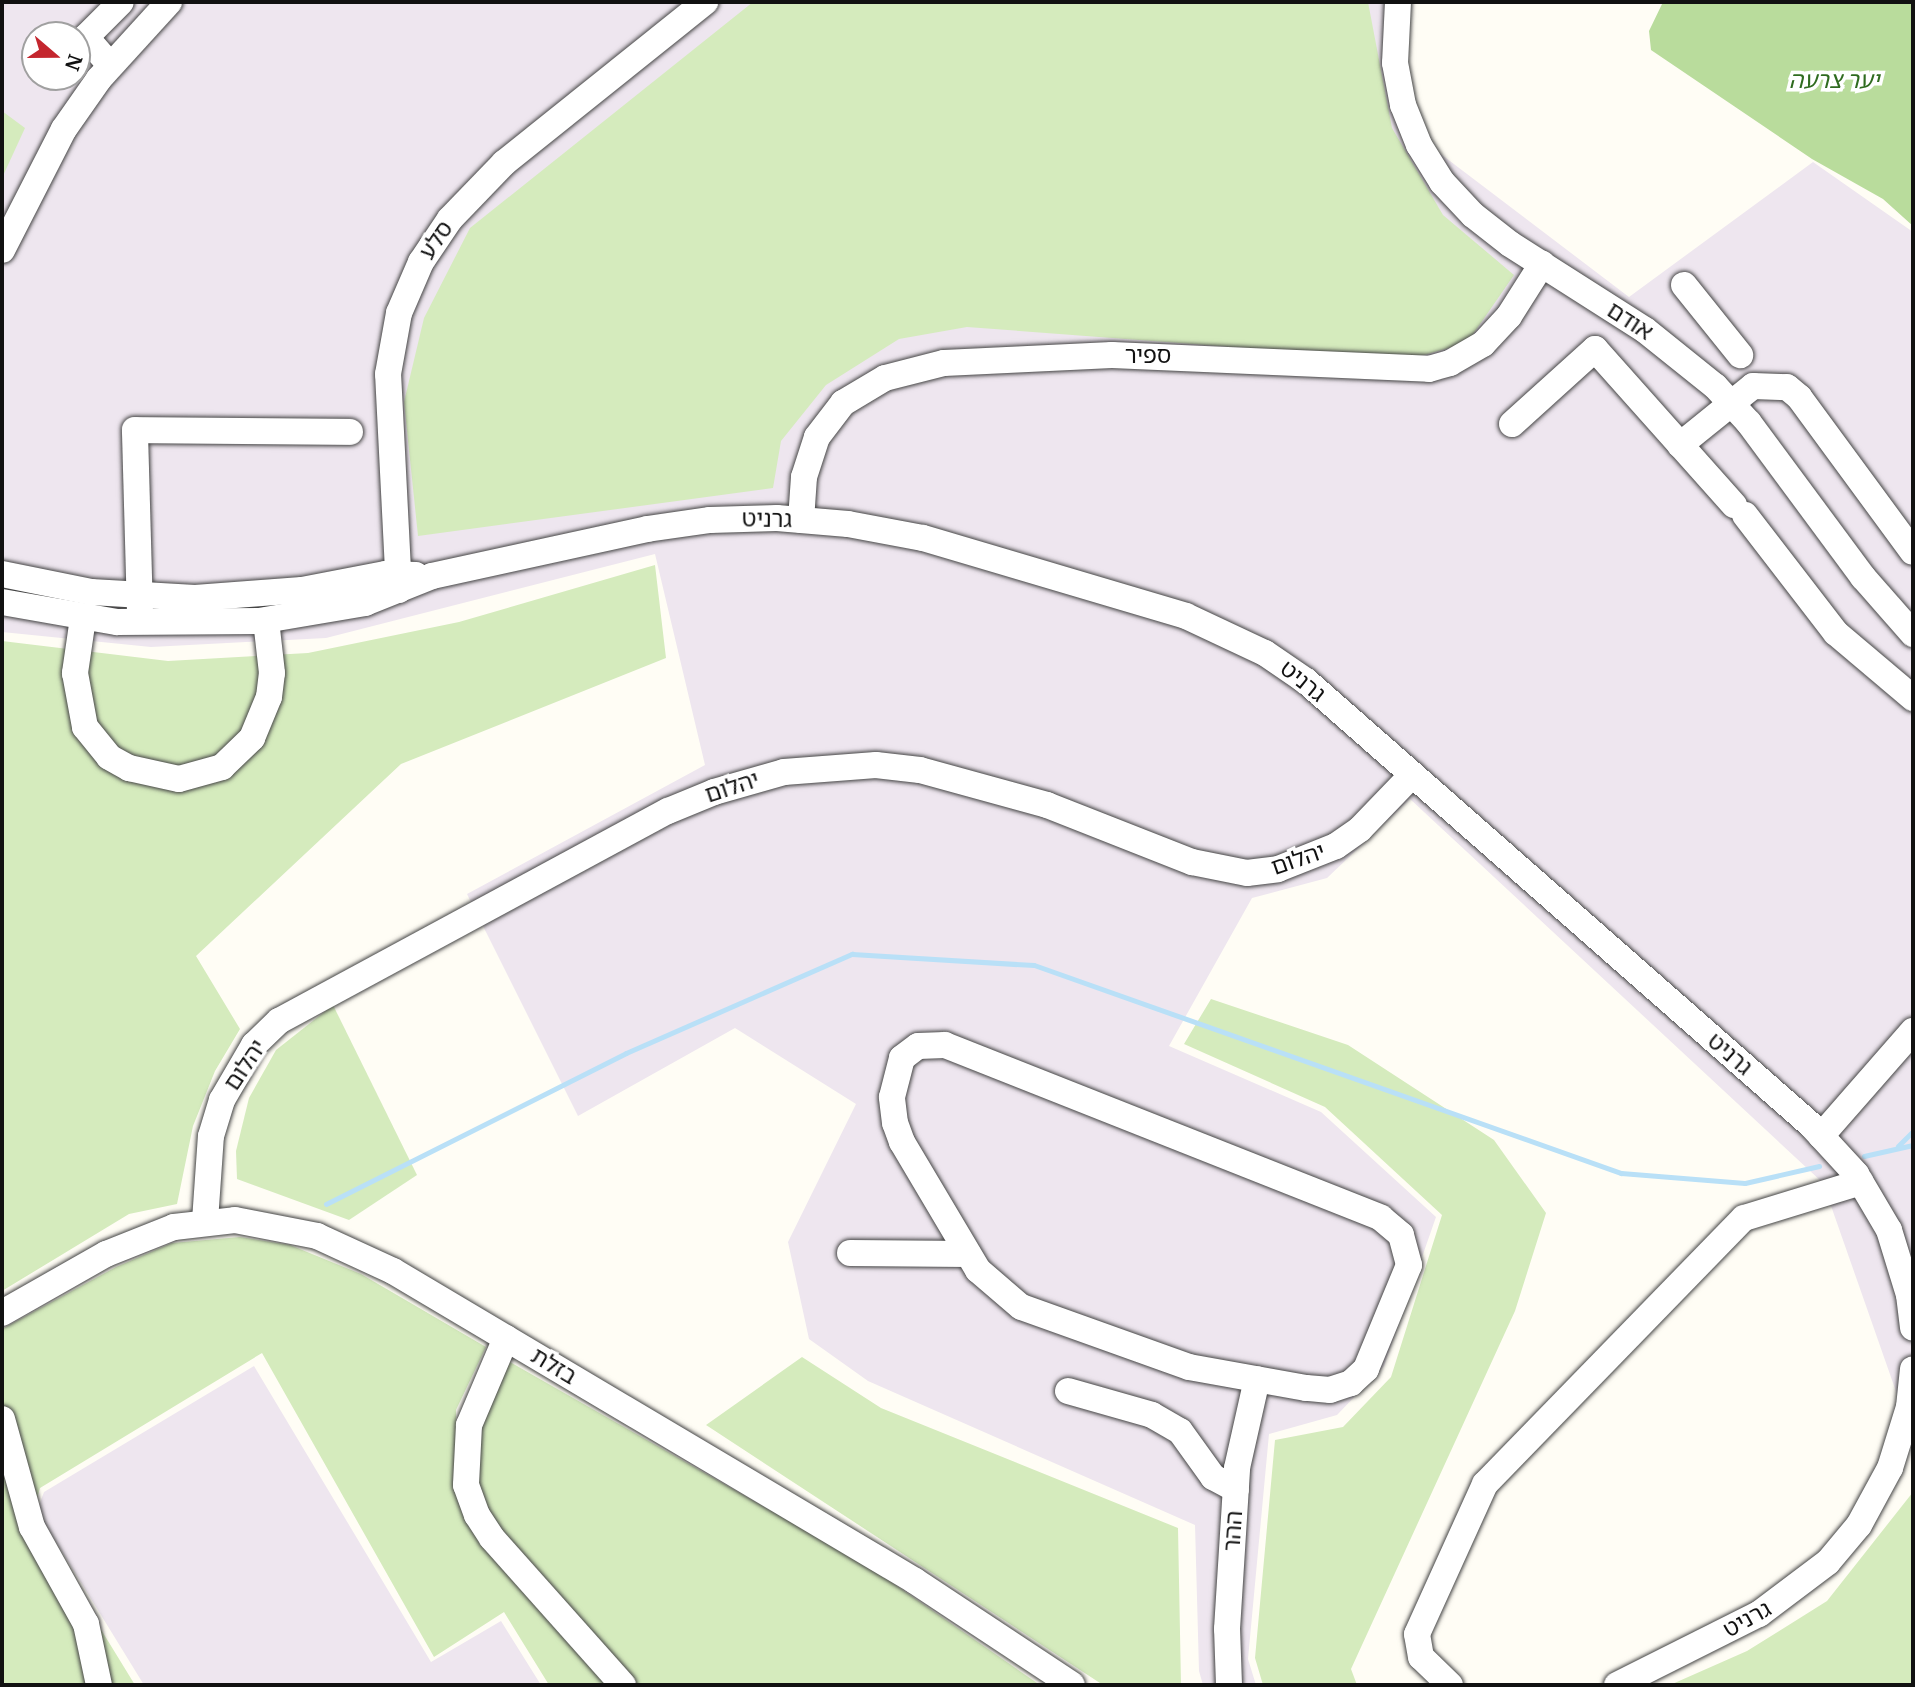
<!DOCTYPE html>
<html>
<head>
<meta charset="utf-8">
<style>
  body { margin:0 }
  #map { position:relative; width:1915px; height:1687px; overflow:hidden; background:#fffdf5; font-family:Merriweather,"Noto Sans Hebrew",serif }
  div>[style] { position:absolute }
  .industrial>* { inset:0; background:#eee6ef }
  .green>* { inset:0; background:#d5ebbd }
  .forest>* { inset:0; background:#b9dc9c }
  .stream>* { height:5px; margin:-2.5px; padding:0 2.5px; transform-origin:2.5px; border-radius:2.5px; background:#b9e0f7 }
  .roads { filter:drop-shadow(0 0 2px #444) drop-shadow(0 0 2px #444) }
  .minor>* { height:26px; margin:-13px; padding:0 13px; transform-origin:13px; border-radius:13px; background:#fff }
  span { translate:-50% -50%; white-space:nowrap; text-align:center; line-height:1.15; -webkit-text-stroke:7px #fff; paint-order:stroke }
  .park-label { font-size:23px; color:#2f6b1f; font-style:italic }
  .street-label { font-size:23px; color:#111 }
  .frame { position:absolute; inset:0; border:4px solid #111; pointer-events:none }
  .north { position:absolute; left:21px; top:21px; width:70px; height:70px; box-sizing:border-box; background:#fff; border:2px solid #a0a0a0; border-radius:50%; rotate:110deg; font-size:19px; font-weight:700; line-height:28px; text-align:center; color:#111 }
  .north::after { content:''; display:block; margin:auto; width:24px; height:32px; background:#c4262e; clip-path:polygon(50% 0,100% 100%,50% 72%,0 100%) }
</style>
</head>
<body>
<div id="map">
  <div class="industrial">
    <i style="clip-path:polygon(evenodd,2px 2px,1386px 2px,1413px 133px,1629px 297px,1813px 162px,1913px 232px,1913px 1440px,1823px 1183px,1410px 799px,1327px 878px,1252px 898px,1169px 1046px,1321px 1112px,1436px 1217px,1384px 1366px,1337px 1415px,1269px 1434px,1248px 1659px,1256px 1685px,1203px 1685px,1199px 1671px,1195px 1525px,868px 1381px,809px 1339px,788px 1242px,856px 1104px,735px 1028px,578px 1116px,467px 894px,705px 765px,655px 554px,326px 638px,151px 647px,2px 632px,2px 2px,35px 35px,77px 35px,77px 77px,35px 77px,35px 35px)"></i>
    <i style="clip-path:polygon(254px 1366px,431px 1662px,501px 1621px,541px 1685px,144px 1685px,37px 1511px,44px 1492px)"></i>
  </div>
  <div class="green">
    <i style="clip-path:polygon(753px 2px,1368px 2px,1392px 128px,1443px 215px,1514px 275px,1467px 343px,1406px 360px,967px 327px,899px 339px,826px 385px,781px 441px,773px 488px,418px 536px,404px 402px,424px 318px,470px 228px)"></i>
    <i style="clip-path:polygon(2px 111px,25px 128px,2px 178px)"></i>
    <i style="clip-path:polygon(655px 565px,666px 658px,401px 764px,196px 956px,240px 1029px,215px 1071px,193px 1126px,177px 1204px,129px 1214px,2px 1291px,2px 641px,168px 661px,308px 653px,459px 622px)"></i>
    <i style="clip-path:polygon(1211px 999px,1348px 1045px,1494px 1140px,1546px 1213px,1515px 1311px,1351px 1669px,1357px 1685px,1263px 1685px,1255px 1658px,1275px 1440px,1343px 1427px,1391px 1377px,1442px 1215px,1325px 1107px,1184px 1044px)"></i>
    <i style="clip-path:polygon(333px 1005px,417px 1175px,349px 1220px,237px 1179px,236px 1151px,249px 1098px,276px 1050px)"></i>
    <i style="clip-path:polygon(240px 1237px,290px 1245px,361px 1274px,486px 1347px,456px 1410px,457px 1498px,611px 1685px,549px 1685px,504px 1612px,434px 1657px,262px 1353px,40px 1488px,32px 1517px,135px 1685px,2px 1685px,2px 1329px,116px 1267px,172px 1243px)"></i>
    <i style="clip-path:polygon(802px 1357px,881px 1408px,1178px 1528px,1181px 1685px,1103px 1685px,706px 1425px)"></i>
    <i style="clip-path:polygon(510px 1362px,868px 1566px,1040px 1685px,638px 1685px,487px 1513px,478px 1481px,483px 1415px)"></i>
    <i style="clip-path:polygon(1913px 1492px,1913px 1685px,1670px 1685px,1747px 1651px,1827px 1601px)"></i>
  </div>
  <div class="forest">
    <i style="clip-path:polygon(1663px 2px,1913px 2px,1913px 226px,1883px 199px,1812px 159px,1651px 50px,1649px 31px)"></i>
  </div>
  <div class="stream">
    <i style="left:1898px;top:1146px;width:21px;rotate:-45deg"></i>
    <i style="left:1864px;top:1156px;width:50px;rotate:-12.7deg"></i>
    <i style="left:326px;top:1204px;width:336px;rotate:-26.7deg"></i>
    <i style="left:626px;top:1053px;width:247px;rotate:-23.7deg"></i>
    <i style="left:852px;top:954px;width:182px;rotate:3.5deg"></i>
    <i style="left:1034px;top:965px;width:623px;rotate:19.51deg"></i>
    <i style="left:1621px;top:1173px;width:124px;rotate:4.6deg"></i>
    <i style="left:1745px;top:1183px;width:76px;rotate:-12.9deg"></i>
  </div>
  <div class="roads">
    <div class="minor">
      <i style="left:1398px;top:2px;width:61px;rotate:92.8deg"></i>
      <i style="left:1395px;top:63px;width:43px;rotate:79.2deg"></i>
      <i style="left:1403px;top:105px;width:43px;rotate:68.2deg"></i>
      <i style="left:1419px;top:145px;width:44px;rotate:58.1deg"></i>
      <i style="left:1442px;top:182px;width:45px;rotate:46.8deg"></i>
      <i style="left:1473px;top:215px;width:47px;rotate:38.1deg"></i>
      <i style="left:1510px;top:244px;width:160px;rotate:32.5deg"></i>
      <i style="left:1645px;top:330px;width:90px;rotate:38.7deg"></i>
      <i style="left:1715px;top:386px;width:50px;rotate:47.4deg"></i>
      <i style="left:1749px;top:423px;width:192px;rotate:53.5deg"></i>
      <i style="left:1863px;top:577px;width:76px;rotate:48.7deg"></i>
      <i style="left:110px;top:65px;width:37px;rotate:-131deg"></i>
      <i style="left:86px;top:37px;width:49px;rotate:-45deg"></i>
      <i style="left:2px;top:250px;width:136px;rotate:-62.9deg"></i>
      <i style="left:64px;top:129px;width:61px;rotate:-55deg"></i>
      <i style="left:99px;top:79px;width:104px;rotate:-47.7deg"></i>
      <i style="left:1684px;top:285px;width:90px;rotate:51.3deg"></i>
      <i style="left:1512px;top:424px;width:112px;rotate:-42.1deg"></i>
      <i style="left:1595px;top:349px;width:209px;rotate:48.3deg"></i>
      <i style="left:1680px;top:445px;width:94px;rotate:-38.9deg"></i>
      <i style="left:1753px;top:386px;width:34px;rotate:2deg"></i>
      <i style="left:1787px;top:387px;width:16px;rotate:40deg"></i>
      <i style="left:1799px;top:397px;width:192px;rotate:53.7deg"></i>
      <i style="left:1745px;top:515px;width:149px;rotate:52.4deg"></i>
      <i style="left:1836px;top:633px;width:101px;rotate:40.2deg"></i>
      <i style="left:801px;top:520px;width:43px;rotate:-86deg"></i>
      <i style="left:804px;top:477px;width:42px;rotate:-72deg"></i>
      <i style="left:817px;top:437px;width:43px;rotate:-52.6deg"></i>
      <i style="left:843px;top:403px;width:49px;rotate:-30.8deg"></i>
      <i style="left:885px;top:378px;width:61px;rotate:-14.3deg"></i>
      <i style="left:944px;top:363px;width:168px;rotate:-2.7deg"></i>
      <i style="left:1112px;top:355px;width:317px;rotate:2.5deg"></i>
      <i style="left:1429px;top:369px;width:22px;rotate:-16deg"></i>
      <i style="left:1450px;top:363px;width:38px;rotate:-30deg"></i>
      <i style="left:1483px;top:344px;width:38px;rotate:-47deg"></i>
      <i style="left:1509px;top:316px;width:62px;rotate:-57.6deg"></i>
      <i style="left:2px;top:574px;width:91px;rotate:11.4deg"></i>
      <i style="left:91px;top:592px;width:104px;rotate:3.3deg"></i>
      <i style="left:195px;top:598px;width:107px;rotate:-4.3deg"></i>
      <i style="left:302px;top:590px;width:86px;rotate:-10.8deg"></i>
      <i style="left:386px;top:574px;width:30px;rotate:2deg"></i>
      <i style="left:399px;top:590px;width:216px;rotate:-92.9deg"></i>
      <i style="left:388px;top:374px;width:62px;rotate:-79.8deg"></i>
      <i style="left:399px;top:313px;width:56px;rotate:-66.7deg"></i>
      <i style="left:421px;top:262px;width:52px;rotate:-56deg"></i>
      <i style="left:450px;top:219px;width:78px;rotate:-46deg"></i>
      <i style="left:504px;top:163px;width:258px;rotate:-38.7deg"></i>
      <i style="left:2px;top:602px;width:117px;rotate:9.9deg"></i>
      <i style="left:117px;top:622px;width:142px;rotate:-0.4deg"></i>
      <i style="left:259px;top:621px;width:108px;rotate:-9.6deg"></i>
      <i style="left:365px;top:603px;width:72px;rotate:-21.9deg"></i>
      <i style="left:432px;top:576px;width:220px;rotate:-12.3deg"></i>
      <i style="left:647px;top:529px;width:64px;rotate:-8.1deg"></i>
      <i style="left:710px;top:520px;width:67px;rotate:-1.7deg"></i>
      <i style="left:777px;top:518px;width:71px;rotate:4.8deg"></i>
      <i style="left:848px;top:524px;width:76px;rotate:10.6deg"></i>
      <i style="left:923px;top:538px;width:274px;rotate:16.5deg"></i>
      <i style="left:1186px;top:616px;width:87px;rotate:25.1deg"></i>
      <i style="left:1265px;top:653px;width:50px;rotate:34.3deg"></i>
      <i style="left:1306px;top:681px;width:672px;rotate:41.32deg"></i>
      <i style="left:1811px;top:1125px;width:67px;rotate:47.4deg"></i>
      <i style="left:1856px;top:1174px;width:65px;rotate:59.5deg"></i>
      <i style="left:1889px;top:1230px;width:68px;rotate:72.9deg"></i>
      <i style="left:1909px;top:1295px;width:33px;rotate:83deg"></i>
      <i style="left:140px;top:612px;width:182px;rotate:-91.6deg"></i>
      <i style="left:135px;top:430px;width:215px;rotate:0.5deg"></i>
      <i style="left:83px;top:618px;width:56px;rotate:98.3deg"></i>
      <i style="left:75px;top:673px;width:55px;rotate:79.5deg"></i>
      <i style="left:85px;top:727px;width:38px;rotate:51deg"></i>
      <i style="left:109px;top:757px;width:23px;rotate:29deg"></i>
      <i style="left:129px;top:768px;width:51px;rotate:12.4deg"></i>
      <i style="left:179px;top:779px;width:45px;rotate:-15.6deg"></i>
      <i style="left:222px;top:767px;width:42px;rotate:-44deg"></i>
      <i style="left:252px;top:738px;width:44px;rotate:-67.5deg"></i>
      <i style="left:269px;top:697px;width:24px;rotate:-83deg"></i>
      <i style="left:272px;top:673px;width:53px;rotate:-96.5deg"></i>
      <i style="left:945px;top:1045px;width:469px;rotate:21.6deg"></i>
      <i style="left:1381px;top:1218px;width:26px;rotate:40deg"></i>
      <i style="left:1401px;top:1235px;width:31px;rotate:75deg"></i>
      <i style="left:1409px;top:1265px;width:113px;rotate:112.5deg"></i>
      <i style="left:1366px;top:1369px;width:21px;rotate:137deg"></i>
      <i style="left:1351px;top:1383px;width:22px;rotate:162deg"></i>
      <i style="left:1330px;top:1390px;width:24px;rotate:-175deg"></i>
      <i style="left:1306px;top:1388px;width:119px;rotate:-169.8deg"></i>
      <i style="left:1189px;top:1367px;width:178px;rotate:-160.3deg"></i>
      <i style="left:1021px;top:1307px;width:57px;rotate:-139.3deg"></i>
      <i style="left:978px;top:1270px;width:149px;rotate:-120.7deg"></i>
      <i style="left:902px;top:1142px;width:20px;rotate:-110deg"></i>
      <i style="left:895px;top:1123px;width:26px;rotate:-97deg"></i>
      <i style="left:892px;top:1097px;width:40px;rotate:-75.6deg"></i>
      <i style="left:902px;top:1058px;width:20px;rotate:-37deg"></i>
      <i style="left:918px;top:1046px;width:27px;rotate:-2deg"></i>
      <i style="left:1821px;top:1136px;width:140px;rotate:-48.8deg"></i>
      <i style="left:205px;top:1221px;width:85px;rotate:-86deg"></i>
      <i style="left:211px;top:1136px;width:38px;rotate:-73deg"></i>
      <i style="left:222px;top:1100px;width:64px;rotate:-59.8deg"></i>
      <i style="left:254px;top:1045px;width:35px;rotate:-44deg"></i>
      <i style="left:279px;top:1021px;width:442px;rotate:-28.4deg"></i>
      <i style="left:668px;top:811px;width:50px;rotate:-22.4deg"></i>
      <i style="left:714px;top:792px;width:73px;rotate:-15.9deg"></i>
      <i style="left:784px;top:772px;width:92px;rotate:-4.4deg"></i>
      <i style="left:876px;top:765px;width:44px;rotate:6.5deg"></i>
      <i style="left:920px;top:770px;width:132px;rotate:15.4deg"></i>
      <i style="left:1047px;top:805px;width:156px;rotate:21.5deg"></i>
      <i style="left:1192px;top:862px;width:56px;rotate:11.3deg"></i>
      <i style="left:1247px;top:873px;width:31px;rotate:-7deg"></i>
      <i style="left:1278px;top:869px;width:62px;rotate:-21.6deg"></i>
      <i style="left:1336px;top:846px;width:29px;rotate:-35deg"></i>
      <i style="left:1360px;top:829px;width:75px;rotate:-46.1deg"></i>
      <i style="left:850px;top:1253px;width:118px;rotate:0.5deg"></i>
      <i style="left:2px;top:1313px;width:120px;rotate:-29.6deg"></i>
      <i style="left:106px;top:1254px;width:73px;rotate:-21.7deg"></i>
      <i style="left:174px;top:1227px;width:61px;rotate:-6.5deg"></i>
      <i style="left:235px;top:1220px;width:84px;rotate:11deg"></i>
      <i style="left:317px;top:1236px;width:84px;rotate:24.7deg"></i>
      <i style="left:393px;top:1271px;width:607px;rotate:30.7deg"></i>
      <i style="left:915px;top:1581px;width:188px;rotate:33.5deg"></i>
      <i style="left:506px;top:1338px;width:95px;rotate:113deg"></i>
      <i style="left:469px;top:1425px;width:60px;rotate:92.9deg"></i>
      <i style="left:466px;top:1485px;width:32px;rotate:70deg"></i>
      <i style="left:477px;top:1515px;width:27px;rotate:57deg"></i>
      <i style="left:492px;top:1538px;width:197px;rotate:48.3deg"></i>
      <i style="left:1068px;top:1391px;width:87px;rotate:15.9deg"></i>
      <i style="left:1152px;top:1415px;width:32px;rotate:30deg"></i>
      <i style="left:1180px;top:1431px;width:57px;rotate:54.3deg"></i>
      <i style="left:1213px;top:1477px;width:26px;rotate:28deg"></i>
      <i style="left:2px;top:1419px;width:112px;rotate:74.5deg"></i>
      <i style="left:32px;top:1527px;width:111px;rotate:60.9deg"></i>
      <i style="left:86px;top:1624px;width:62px;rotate:78deg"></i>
      <i style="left:1229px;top:1685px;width:56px;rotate:-92deg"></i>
      <i style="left:1227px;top:1629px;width:161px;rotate:-86.4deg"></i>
      <i style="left:1237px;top:1468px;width:91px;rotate:-77.3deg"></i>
      <i style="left:1450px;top:1685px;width:40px;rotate:-136deg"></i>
      <i style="left:1421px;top:1657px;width:23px;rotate:-100deg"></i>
      <i style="left:1417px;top:1634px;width:165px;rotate:-65.6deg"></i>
      <i style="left:1485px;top:1484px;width:371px;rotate:-45.8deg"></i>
      <i style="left:1744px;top:1218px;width:122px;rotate:-17.1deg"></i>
      <i style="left:1617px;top:1685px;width:159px;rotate:-26.6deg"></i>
      <i style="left:1759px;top:1614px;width:86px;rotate:-37deg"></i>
      <i style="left:1828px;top:1562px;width:48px;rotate:-50deg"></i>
      <i style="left:1859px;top:1525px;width:65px;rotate:-61.5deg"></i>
      <i style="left:1890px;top:1468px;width:64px;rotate:-72.7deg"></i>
      <i style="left:1909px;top:1407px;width:38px;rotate:-84deg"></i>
    </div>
  </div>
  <div class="park-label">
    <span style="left:1834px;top:80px">יער צרעה</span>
  </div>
  <div class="street-label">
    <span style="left:436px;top:240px;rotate:-56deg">סלע</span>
    <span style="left:1630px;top:321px;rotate:33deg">אודם</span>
    <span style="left:1148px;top:355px">ספיר</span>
    <span style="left:767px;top:519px;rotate:1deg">גרניט</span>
    <span style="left:1303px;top:681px;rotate:39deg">גרניט</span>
    <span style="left:732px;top:787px;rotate:-18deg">יהלום</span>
    <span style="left:1298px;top:859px;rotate:-19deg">יהלום</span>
    <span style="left:1730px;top:1054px;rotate:41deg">גרניט</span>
    <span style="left:245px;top:1065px;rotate:-56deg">יהלום</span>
    <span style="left:554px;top:1366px;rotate:31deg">בזלת</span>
    <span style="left:1233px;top:1531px;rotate:-86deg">ההר</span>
    <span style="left:1747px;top:1619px;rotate:-29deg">גרניט</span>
  </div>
  <div class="frame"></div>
  <div class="north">N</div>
</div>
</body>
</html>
